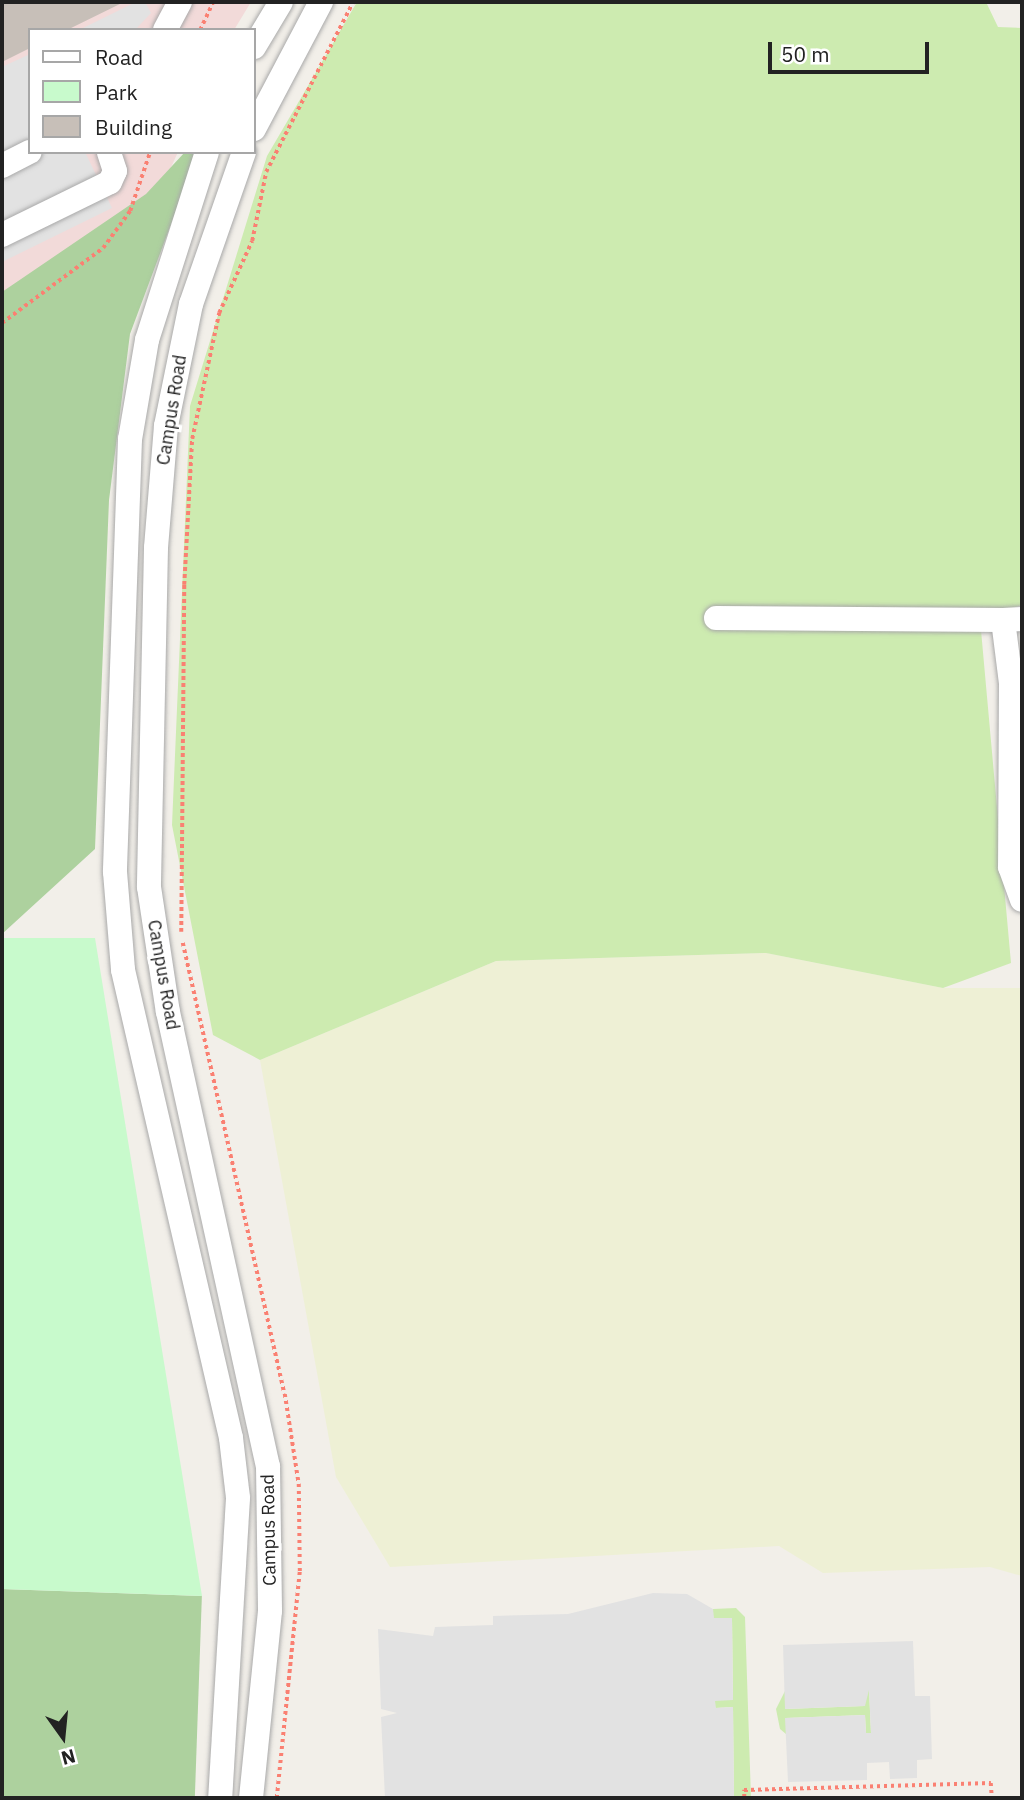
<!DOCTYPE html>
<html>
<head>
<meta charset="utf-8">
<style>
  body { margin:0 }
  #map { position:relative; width:1024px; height:1800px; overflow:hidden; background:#f2efe9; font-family:"IBM Plex Sans",sans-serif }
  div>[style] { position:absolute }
  .commercial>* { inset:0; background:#f2dad9 }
  .farmland>* { inset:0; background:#eef0d5 }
  .grass>* { inset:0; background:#cdebb0 }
  .forest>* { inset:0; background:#add19e; transform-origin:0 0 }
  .park>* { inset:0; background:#c8facc }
  .parking>* { inset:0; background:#e2e2e2 }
  .building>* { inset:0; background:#c7bfb8 }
  .path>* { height:3.5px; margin-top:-1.75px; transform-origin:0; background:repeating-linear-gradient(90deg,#fa8072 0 3.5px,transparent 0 7px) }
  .roads { filter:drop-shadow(0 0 2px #a9a9a9) drop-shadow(0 0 2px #a9a9a9) }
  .minor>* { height:24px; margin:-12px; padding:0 12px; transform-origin:12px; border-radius:12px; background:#fff }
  span { translate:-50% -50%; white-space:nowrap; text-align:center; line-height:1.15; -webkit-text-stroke:6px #fff; paint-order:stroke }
  .street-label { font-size:18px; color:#222 }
  .frame { position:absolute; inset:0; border:4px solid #222; pointer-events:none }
  .legend { position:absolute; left:28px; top:28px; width:228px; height:126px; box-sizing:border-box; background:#fff; border:2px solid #a7a7a7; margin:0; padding:9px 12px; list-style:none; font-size:21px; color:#222 }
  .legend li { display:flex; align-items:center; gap:14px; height:35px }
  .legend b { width:35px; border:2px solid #a7a7a7 }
  .north { position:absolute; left:28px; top:1702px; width:70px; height:70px; -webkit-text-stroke:5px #fff; paint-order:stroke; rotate:165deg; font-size:19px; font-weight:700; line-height:28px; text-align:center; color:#222 }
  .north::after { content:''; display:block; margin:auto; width:24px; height:32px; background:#222; clip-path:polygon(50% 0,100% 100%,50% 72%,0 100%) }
  .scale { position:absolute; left:768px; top:42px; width:161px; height:32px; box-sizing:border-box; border:4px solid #222; border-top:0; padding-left:9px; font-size:21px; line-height:24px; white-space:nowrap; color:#222; -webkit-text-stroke:5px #fff; paint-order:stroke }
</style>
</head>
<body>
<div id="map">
  <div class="commercial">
    <i style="clip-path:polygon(2px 2px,251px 2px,234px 30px,30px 30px,30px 152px,178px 152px,119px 282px,2px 345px)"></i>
  </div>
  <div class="farmland">
    <i style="clip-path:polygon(766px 953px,943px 988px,1022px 988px,1022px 1576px,990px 1567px,823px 1573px,779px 1546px,390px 1567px,336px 1477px,260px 1060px,496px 961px)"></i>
  </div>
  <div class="grass">
    <i style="clip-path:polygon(357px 2px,986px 2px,998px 27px,1022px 28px,1022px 605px,980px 619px,1011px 963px,943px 988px,766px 953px,496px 961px,260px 1060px,213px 1035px,172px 825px,190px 406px,267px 156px)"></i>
    <i style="clip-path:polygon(736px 1608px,745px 1617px,751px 1798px,734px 1798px,733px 1707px,715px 1708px,715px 1700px,733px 1699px,732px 1619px,713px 1618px,713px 1609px)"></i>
    <i style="clip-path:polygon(864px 1690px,869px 1690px,871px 1733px,866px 1733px,865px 1715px,786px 1718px,786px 1734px,780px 1729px,776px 1709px,785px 1691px,786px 1709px,864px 1706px)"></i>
  </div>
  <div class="forest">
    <i style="clip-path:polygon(185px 152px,198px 152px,130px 334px,109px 500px,95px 849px,2px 934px,2px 292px,146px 194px)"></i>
    <i style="left:2px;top:1589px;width:200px;height:209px;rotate:2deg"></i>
  </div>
  <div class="park">
    <i style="clip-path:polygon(2px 938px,95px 938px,202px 1596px,2px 1589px)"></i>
  </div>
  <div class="parking">
    <i style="clip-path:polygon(136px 2px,145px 2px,151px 13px,135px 30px,79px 30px)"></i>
    <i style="clip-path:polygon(30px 54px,30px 152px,85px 152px,112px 208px,2px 262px,2px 67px)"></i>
    <i style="clip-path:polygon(653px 1593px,687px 1594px,713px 1609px,714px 1618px,732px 1618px,733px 1700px,715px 1701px,716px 1708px,733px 1707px,734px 1798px,385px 1798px,381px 1717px,397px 1713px,381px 1709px,378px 1629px,433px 1636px,435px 1627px,493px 1625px,493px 1616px,568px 1614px)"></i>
    <i style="clip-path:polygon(913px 1641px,915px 1696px,930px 1696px,932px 1759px,917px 1760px,917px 1778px,890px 1779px,889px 1762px,867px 1763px,867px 1780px,788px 1782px,785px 1718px,865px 1715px,866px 1733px,871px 1733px,869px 1690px,865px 1706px,785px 1709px,783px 1645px)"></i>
  </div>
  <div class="building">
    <i style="clip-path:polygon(2px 2px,124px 2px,67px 30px,30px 30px,30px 48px,2px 62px)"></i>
  </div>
  <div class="path">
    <i style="left:200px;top:30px;width:31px;rotate:-65deg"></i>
    <i style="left:2px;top:323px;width:126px;rotate:-36.6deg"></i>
    <i style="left:103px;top:248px;width:46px;rotate:-53.9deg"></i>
    <i style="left:130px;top:211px;width:62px;rotate:-71.3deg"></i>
    <i style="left:181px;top:932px;width:347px;rotate:-89.5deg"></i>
    <i style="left:184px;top:585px;width:146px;rotate:-86.9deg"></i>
    <i style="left:192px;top:439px;width:129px;rotate:-77.9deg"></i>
    <i style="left:219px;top:313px;width:79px;rotate:-65.4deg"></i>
    <i style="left:252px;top:241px;width:70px;rotate:-78.5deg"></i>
    <i style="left:266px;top:172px;width:191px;rotate:-62.9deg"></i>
    <i style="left:183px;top:943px;width:462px;rotate:77.3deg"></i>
    <i style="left:285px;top:1394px;width:91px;rotate:81.2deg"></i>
    <i style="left:299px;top:1484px;width:88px;rotate:89.3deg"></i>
    <i style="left:300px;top:1572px;width:227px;rotate:95.8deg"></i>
    <i style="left:744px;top:1798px;width:8px;rotate:-90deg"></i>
    <i style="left:744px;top:1790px;width:247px;rotate:-1.6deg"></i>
    <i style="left:991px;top:1783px;width:15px;rotate:86deg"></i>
  </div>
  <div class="roads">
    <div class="minor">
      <i style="left:165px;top:30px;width:32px;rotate:-62deg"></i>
      <i style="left:254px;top:47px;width:52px;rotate:-59deg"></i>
      <i style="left:254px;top:129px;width:144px;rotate:-62.2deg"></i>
      <i style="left:207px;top:152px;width:197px;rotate:107.7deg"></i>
      <i style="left:147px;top:340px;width:100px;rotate:99.7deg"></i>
      <i style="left:130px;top:439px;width:433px;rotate:92deg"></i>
      <i style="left:115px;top:872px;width:98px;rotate:85.3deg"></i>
      <i style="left:123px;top:970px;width:480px;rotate:77deg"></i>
      <i style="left:231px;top:1438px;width:60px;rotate:83.3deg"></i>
      <i style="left:238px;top:1498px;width:301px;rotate:93.4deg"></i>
      <i style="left:244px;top:152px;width:161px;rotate:109.2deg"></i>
      <i style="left:191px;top:304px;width:125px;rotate:101.6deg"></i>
      <i style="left:166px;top:426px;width:122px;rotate:94.7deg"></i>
      <i style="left:156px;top:548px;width:339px;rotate:91.2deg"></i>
      <i style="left:149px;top:887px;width:126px;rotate:81.4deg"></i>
      <i style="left:168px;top:1012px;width:465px;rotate:77.6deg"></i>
      <i style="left:268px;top:1466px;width:145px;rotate:89.2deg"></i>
      <i style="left:270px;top:1611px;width:188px;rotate:95.8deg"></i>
      <i style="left:2px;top:166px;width:31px;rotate:-27deg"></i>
      <i style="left:2px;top:235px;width:120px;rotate:-26.1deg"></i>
      <i style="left:110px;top:182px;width:12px;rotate:-66deg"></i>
      <i style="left:115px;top:171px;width:20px;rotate:-108deg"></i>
      <i style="left:716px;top:618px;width:287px;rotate:0.4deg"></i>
      <i style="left:1022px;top:619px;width:19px;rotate:177deg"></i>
      <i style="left:1003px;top:620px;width:64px;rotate:82.8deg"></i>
      <i style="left:1011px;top:683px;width:184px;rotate:90.3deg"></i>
      <i style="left:1010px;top:867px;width:35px;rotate:70deg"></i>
    </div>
  </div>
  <div class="street-label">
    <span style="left:172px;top:410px;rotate:-81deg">Campus Road</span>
    <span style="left:163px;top:975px;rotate:80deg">Campus Road</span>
    <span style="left:269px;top:1530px;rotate:-91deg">Campus Road</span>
  </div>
  <div class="frame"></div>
  <ul class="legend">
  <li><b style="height:9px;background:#fff"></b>Road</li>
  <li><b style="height:19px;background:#c8facc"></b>Park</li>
  <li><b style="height:19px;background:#c7bfb8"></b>Building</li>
  </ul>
  <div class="north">N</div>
  <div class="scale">50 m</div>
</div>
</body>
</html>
